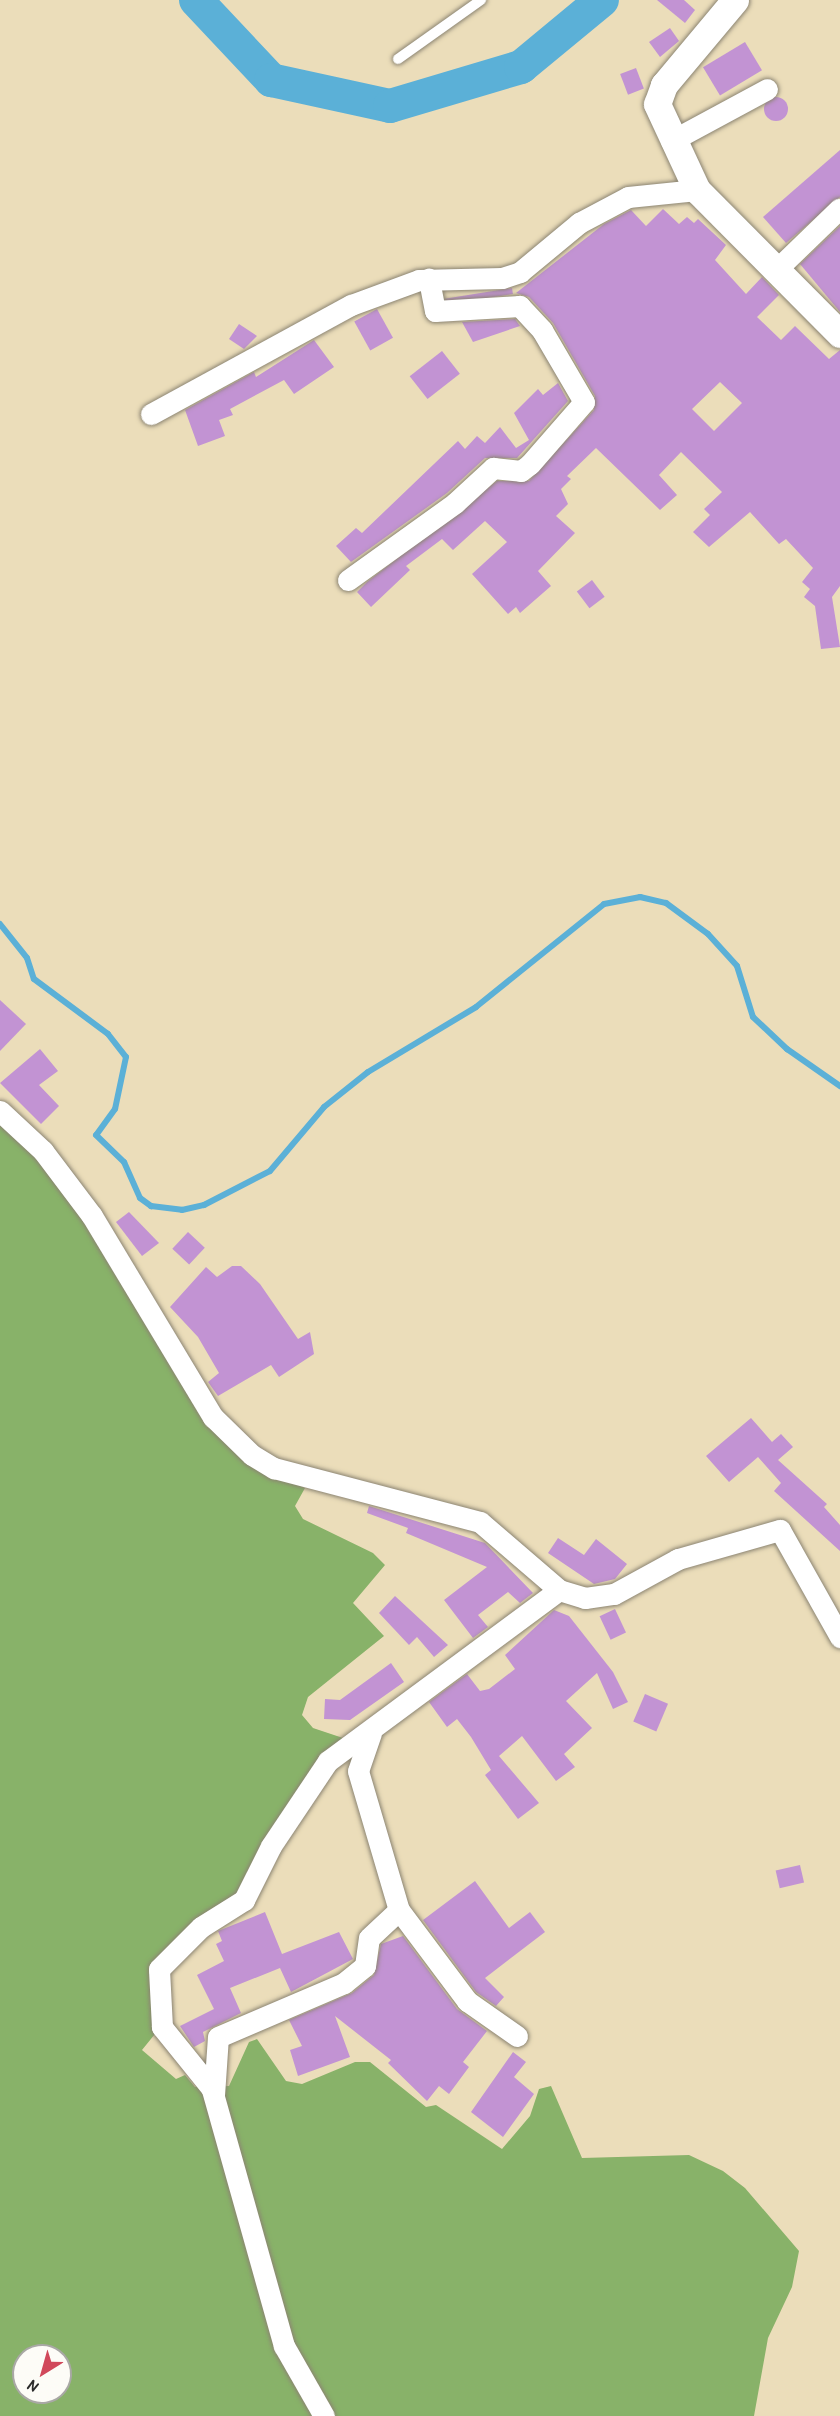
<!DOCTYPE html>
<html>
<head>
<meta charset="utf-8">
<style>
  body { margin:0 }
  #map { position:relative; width:840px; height:2416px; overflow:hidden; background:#ebddba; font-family:"Patrick Hand",sans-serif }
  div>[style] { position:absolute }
  .forest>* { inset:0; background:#88b269 }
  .stream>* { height:6px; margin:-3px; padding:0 3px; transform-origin:3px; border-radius:3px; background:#5bb0d7 }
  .river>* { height:34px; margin:-17px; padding:0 17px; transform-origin:17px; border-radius:17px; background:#5bb0d7 }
  .building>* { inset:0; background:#c293d3; transform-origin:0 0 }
  .round { border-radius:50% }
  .roads { filter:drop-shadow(0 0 2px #8b8472) drop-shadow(0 0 2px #8b8472) }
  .service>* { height:10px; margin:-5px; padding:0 5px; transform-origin:5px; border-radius:5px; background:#fff }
  .minor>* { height:21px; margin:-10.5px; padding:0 10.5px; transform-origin:10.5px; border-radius:10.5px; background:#fff }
  .tertiary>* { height:27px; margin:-13.5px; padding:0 13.5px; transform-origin:13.5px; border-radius:13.5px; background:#fff }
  span { translate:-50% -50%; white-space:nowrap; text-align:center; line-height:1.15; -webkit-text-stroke:4.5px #fdfcf7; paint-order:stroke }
  .north { position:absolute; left:12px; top:2344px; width:60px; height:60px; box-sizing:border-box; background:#fdfcf7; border:2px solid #a9a8a5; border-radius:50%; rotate:217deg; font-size:16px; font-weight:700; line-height:24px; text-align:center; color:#2b2b2b }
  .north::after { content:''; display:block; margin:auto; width:21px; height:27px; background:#d1495b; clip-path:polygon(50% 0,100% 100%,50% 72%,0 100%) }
</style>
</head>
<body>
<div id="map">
  <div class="forest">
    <i style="clip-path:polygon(evenodd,0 1117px,63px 1188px,209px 1420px,272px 1473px,305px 1488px,295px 1506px,303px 1519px,373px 1553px,385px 1565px,353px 1603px,384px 1636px,308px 1697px,302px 1715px,313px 1728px,346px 1739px,249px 1885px,163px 1955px,159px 2029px,142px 2050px,176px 2079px,185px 2075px,195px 2087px,229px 2086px,249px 2042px,257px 2039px,286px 2081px,302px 2084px,355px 2062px,370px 2062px,426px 2107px,436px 2105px,502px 2149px,530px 2116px,539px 2089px,551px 2086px,582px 2158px,689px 2155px,723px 2171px,745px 2188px,799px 2251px,792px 2287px,768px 2338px,754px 2416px,0 2416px,0 1117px,24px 2356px,60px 2356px,60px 2392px,24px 2392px,24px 2356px)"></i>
  </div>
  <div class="stream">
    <i style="left:0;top:924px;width:43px;rotate:51.5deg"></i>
    <i style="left:27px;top:958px;width:22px;rotate:72deg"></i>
    <i style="left:34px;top:979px;width:92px;rotate:36.6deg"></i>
    <i style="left:108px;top:1034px;width:29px;rotate:52deg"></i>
    <i style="left:126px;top:1057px;width:53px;rotate:101.9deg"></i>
    <i style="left:115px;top:1109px;width:32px;rotate:126deg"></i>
    <i style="left:96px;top:1135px;width:39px;rotate:44deg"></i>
    <i style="left:124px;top:1162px;width:39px;rotate:66deg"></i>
    <i style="left:140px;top:1198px;width:14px;rotate:36deg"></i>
    <i style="left:151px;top:1206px;width:31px;rotate:7deg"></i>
    <i style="left:182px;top:1210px;width:23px;rotate:-13deg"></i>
    <i style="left:204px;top:1205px;width:74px;rotate:-27.3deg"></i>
    <i style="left:270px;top:1171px;width:84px;rotate:-49.8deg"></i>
    <i style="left:324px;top:1107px;width:56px;rotate:-38.5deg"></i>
    <i style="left:368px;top:1072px;width:126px;rotate:-31deg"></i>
    <i style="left:476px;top:1007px;width:164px;rotate:-38.8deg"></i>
    <i style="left:604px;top:904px;width:37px;rotate:-11deg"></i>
    <i style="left:640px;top:897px;width:27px;rotate:13deg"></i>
    <i style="left:666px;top:903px;width:52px;rotate:36.4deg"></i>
    <i style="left:708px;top:934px;width:43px;rotate:47.8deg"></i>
    <i style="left:737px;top:966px;width:53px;rotate:72.6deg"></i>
    <i style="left:753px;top:1017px;width:47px;rotate:43.3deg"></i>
    <i style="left:787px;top:1049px;width:65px;rotate:34.9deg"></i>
  </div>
  <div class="river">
    <i style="left:196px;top:0;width:110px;rotate:46.8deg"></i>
    <i style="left:271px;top:80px;width:122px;rotate:12.3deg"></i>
    <i style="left:390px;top:106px;width:137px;rotate:-16.6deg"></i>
    <i style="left:521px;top:67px;width:105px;rotate:-39.6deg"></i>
  </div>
  <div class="building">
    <i style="clip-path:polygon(657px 0,684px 0,695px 10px,685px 23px)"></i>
    <i style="clip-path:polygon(670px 28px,679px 41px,660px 57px,649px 42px)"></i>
    <i style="left:745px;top:42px;width:33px;height:49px;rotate:59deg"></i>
    <i style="left:636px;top:68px;width:22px;height:17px;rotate:69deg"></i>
    <i class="round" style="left:764px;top:97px;width:24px;height:24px"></i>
    <i style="clip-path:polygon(840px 150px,840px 197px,786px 243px,763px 217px)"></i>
    <i style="clip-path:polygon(evenodd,663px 209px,679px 224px,687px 217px,694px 223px,698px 219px,726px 245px,715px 260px,746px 294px,762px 277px,779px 295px,757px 317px,781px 340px,795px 326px,829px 359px,840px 350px,840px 586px,832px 597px,840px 647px,821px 649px,815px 606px,804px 597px,810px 589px,802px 582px,813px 568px,786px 539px,779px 544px,750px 512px,709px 547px,693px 532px,710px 515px,704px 509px,722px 492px,681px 452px,659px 475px,677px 495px,660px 510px,596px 448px,567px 476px,571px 479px,561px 489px,568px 504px,556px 516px,575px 533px,538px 571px,551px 586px,520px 613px,516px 607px,508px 614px,472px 574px,507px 542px,485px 521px,453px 550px,442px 539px,406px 566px,410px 570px,371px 607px,357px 592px,367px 582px,497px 481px,529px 481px,594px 410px,595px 396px,553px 323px,529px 297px,516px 293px,604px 224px,631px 210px,646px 226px,663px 209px,720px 382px,742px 403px,714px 431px,692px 409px,720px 382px)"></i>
    <i style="clip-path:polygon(840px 226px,840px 312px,800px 264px)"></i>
    <i style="left:512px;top:288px;width:6px;height:68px;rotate:81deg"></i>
    <i style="left:377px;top:309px;width:33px;height:26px;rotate:61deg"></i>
    <i style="clip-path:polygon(515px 319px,520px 326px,473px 342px,462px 322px)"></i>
    <i style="clip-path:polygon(239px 324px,257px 336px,244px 349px,229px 339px)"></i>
    <i style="clip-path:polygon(314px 340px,334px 367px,294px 394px,284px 380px,230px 409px,233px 415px,219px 420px,225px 436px,198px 446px,185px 410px,254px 372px,256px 377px)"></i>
    <i style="left:442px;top:351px;width:29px;height:41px;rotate:52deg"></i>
    <i style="clip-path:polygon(558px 383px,568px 401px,517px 458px,485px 458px,447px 493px,351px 562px,336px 546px,356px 528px,362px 533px,458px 441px,465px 449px,477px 436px,485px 443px,500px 427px,516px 448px,529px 440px,514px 413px,538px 389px,543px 395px)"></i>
    <i style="left:592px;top:580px;width:21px;height:19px;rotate:53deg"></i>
    <i style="clip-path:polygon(0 1000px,26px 1024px,0 1051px)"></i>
    <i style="clip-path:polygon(40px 1049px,58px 1071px,39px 1085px,59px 1106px,41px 1124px,0 1083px)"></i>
    <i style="clip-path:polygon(129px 1212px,159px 1243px,142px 1256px,116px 1222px)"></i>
    <i style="left:188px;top:1232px;width:23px;height:23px;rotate:43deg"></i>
    <i style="clip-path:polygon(232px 1266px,241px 1266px,260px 1284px,298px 1339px,310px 1332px,314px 1354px,279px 1377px,271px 1365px,218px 1396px,208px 1382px,219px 1373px,198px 1337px,170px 1307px,206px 1267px,217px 1277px)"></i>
    <i style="clip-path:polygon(751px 1418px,772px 1442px,781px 1434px,793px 1447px,778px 1460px,827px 1504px,824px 1507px,840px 1525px,840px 1551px,774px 1491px,781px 1483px,758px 1457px,729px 1482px,706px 1456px)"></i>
    <i style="clip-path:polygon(369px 1506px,485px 1543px,533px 1593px,520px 1603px,508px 1592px,478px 1615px,488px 1627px,473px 1638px,444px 1600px,487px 1567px,406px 1533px,408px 1528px,367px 1513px)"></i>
    <i style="clip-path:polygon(558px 1538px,584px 1555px,596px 1539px,627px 1564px,615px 1579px,594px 1584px,548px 1553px)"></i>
    <i style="clip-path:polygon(395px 1596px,448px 1645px,434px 1657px,417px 1637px,409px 1645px,379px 1613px)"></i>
    <i style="left:615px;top:1609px;width:26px;height:17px;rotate:65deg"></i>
    <i style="clip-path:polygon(554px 1610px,569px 1616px,613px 1672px,628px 1702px,613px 1709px,597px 1673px,566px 1701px,592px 1728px,564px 1754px,575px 1767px,556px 1781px,522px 1736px,499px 1756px,539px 1803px,518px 1819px,485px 1775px,491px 1770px,471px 1737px,457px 1719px,447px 1727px,429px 1702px,467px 1674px,480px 1691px,489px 1689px,515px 1669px,505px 1655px)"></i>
    <i style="clip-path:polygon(391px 1663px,404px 1682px,350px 1720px,324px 1719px,325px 1699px,340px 1700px)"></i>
    <i style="left:645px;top:1694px;width:25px;height:30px;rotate:23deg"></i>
    <i style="left:800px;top:1865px;width:18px;height:25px;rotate:77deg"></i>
    <i style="clip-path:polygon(475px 1881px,509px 1928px,530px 1912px,545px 1932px,485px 1978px,504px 1997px,496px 2006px,476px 1992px,423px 1920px)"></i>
    <i style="clip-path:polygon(265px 1912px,282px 1954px,339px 1932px,353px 1959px,291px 1992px,280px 1968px,230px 1988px,241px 2013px,203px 2032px,205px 2041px,194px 2047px,180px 2026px,214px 2009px,197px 1975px,224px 1961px,216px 1944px,222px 1941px,218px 1931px)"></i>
    <i style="clip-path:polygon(403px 1936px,457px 2009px,487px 2031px,463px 2062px,469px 2067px,449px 2094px,439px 2086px,427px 2101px,388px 2063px,391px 2060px,335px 2016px,350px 2057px,298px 2076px,290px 2050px,302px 2046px,289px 2020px,352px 1993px,374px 1975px,381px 1944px)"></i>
    <i style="clip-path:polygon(513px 2052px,526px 2062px,514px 2077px,534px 2094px,503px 2137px,471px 2112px)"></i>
  </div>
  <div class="roads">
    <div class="service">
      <i style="left:398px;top:59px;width:102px;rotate:-35.4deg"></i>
    </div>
    <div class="minor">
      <i style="left:671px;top:141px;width:109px;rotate:-28.4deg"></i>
      <i style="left:776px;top:270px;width:88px;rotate:-44.1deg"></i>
      <i style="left:151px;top:414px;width:228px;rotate:-28.6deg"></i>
      <i style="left:351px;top:305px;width:72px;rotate:-20.2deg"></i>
      <i style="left:419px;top:280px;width:83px;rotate:-1.4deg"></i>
      <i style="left:502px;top:278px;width:19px;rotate:-18deg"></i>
      <i style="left:520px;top:272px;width:77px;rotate:-39.7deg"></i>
      <i style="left:579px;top:223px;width:55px;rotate:-28deg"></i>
      <i style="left:628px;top:197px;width:69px;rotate:-5.8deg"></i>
      <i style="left:348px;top:580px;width:132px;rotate:-35.7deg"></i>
      <i style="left:455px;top:503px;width:52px;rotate:-42.6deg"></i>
      <i style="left:493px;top:468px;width:28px;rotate:6deg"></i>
      <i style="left:521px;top:471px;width:11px;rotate:-38deg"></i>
      <i style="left:530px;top:464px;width:82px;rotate:-48.9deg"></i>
      <i style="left:584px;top:402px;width:83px;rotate:-120.3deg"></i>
      <i style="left:542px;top:330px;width:33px;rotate:-133deg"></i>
      <i style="left:520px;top:306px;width:85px;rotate:176.6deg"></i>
      <i style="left:435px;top:311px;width:33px;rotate:-101deg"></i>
      <i style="left:0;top:1111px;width:59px;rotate:42.9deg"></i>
      <i style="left:43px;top:1151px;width:81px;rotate:53deg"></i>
      <i style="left:92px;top:1216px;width:235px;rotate:59deg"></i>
      <i style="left:213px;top:1417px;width:54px;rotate:44.3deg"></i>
      <i style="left:252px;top:1455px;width:26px;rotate:31deg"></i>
      <i style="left:274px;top:1468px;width:213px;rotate:14.7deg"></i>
      <i style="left:480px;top:1522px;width:104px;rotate:40.7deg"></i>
      <i style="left:559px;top:1590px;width:27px;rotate:17deg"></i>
      <i style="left:585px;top:1598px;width:29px;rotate:-8deg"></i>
      <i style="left:614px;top:1594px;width:73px;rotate:-28.7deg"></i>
      <i style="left:678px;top:1559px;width:106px;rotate:-15.9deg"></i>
      <i style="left:780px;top:1530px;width:123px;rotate:60.7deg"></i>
      <i style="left:371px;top:1733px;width:40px;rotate:108.9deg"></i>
      <i style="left:358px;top:1771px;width:145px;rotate:73.6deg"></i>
      <i style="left:399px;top:1910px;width:114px;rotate:53.2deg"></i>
      <i style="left:467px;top:2001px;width:61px;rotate:35deg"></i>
      <i style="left:214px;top:2095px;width:58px;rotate:-86.1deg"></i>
      <i style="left:218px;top:2037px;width:137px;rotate:-23.2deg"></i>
      <i style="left:344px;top:1983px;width:27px;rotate:-39deg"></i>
      <i style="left:365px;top:1966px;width:28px;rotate:-82deg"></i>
      <i style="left:369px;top:1938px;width:41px;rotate:-43deg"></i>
      <i style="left:324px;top:2416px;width:81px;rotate:-119.7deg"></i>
      <i style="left:284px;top:2346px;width:267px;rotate:-105.7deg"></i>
      <i style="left:212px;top:2089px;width:80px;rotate:-128.9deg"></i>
      <i style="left:162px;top:2027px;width:58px;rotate:-93deg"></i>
      <i style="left:159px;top:1969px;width:59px;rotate:-45deg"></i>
      <i style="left:201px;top:1927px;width:51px;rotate:-32.1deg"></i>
      <i style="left:244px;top:1900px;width:60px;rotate:-63.4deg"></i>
      <i style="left:271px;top:1846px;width:102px;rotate:-56.2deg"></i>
      <i style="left:328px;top:1761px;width:287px;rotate:-36.5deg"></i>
    </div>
    <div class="tertiary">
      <i style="left:735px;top:0;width:111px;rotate:129.9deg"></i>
      <i style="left:664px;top:85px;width:20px;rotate:110deg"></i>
      <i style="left:657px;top:104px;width:95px;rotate:65.1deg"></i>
      <i style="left:697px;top:190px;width:203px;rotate:45.2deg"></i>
    </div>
  </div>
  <div class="north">N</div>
</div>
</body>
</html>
